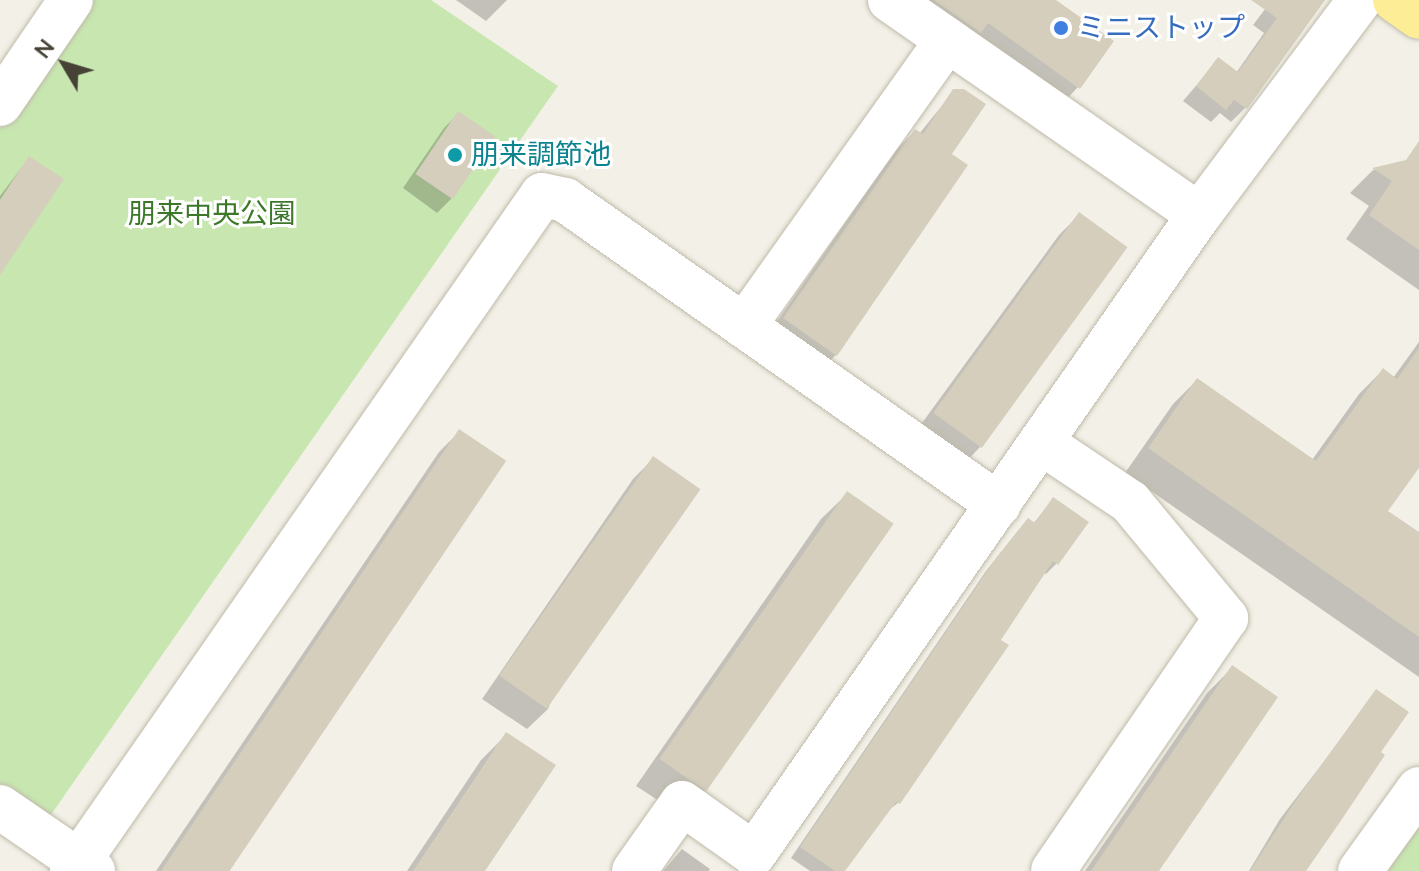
<!DOCTYPE html>
<html>
<head>
<meta charset="utf-8">
<style>
  body { margin:0 }
  #map { position:relative; width:1419px; height:871px; overflow:hidden; background:#f3f1e7; font-family:"Nunito Sans","Noto Sans JP",sans-serif }
  div>[style] { position:absolute }
  .green>* { inset:0; background:#c8e7b0 }
  .shadow>* { inset:0; background:#0003 }
  .building>* { inset:0; background:#d5cebd; transform-origin:0 0 }
  .roads { filter:drop-shadow(0 0 2px #bfbaaa) drop-shadow(0 0 2px #bfbaaa) }
  .minor>* { height:44px; margin:-22px; padding:0 22px; transform-origin:22px; border-radius:22px; background:#fff }
  .major>* { height:44px; margin:-22px; padding:0 22px; transform-origin:22px; border-radius:22px; background:#fded96 }
  .dots>* { width:22px; height:22px; translate:-50% -50%; box-sizing:border-box; border:4px solid #fff; border-radius:50% }
  span { translate:-50% -50%; white-space:nowrap; text-align:center; line-height:1.15; -webkit-text-stroke:6px #fff; paint-order:stroke }
  .shop-label { font-size:28px; color:#366cbe }
  .left { translate:0 -50%; text-align:left }
  .culture-label { font-size:28px; color:#0d838f }
  .park-label { font-size:28px; color:#3d782a }
  .north { position:absolute; left:24px; top:24px; width:80px; height:80px; -webkit-text-stroke:6px #fff; paint-order:stroke; rotate:308deg; font-size:22px; font-weight:700; line-height:32px; text-align:center; color:#474236 }
  .north::after { content:''; display:block; margin:auto; width:28px; height:36px; background:#474236; clip-path:polygon(50% 0,100% 100%,50% 72%,0 100%) }
</style>
</head>
<body>
<div id="map">
  <div class="green">
    <i style="clip-path:polygon(89px 0,431px 0,558px 86px,48px 819px,0 786px,0 128px)"></i>
    <i style="clip-path:polygon(1419px 806px,1419px 871px,1373px 871px)"></i>
  </div>
  <div class="shadow">
    <i style="clip-path:polygon(456px 0,507px 0,486px 21px)"></i>
    <i style="clip-path:polygon(898px 0,1052px 0,1078px 87px,1063px 103px)"></i>
    <i style="clip-path:polygon(1272px 0,1309px 0,1318px 6px,1245px 108px,1231px 122px,1220px 113px,1211px 122px,1183px 101px,1218px 60px,1236px 73px,1264px 33px,1253px 25px)"></i>
    <i style="clip-path:polygon(954px 91px,949px 155px,836px 355px,816px 374px,765px 339px,895px 151px,915px 131px,919px 134px)"></i>
    <i style="clip-path:polygon(458px 114px,451px 199px,437px 213px,403px 188px,444px 128px)"></i>
    <i style="clip-path:polygon(29px 158px,0 266px,0 196px)"></i>
    <i style="clip-path:polygon(1409px 161px,1419px 168px,1419px 290px,1346px 239px,1369px 206px,1350px 193px,1373px 170px)"></i>
    <i style="clip-path:polygon(1080px 214px,981px 446px,961px 467px,914px 434px,1059px 235px)"></i>
    <i style="clip-path:polygon(1419px 342px,1419px 465px,1385px 512px,1419px 535px,1419px 677px,1125px 473px,1173px 404px,1197px 380px,1312px 460px,1359px 394px,1383px 370px,1393px 378px)"></i>
    <i style="clip-path:polygon(459px 432px,224px 871px,156px 871px,439px 452px)"></i>
    <i style="clip-path:polygon(653px 459px,548px 709px,527px 729px,482px 699px,633px 479px)"></i>
    <i style="clip-path:polygon(847px 494px,706px 789px,681px 815px,636px 786px,821px 519px)"></i>
    <i style="clip-path:polygon(1053px 499px,1087px 523px,1056px 564px,1046px 574px,1043px 572px,898px 803px,886px 812px,843px 871px,810px 871px,791px 858px,986px 571px,1018px 531px,1033px 524px)"></i>
    <i style="clip-path:polygon(1232px 668px,1157px 871px,1085px 871px,1207px 693px)"></i>
    <i style="clip-path:polygon(1377px 692px,1305px 871px,1249px 871px,1280px 819px)"></i>
    <i style="clip-path:polygon(506px 735px,483px 871px,407px 871px,481px 760px)"></i>
    <i style="clip-path:polygon(682px 849px,710px 869px,709px 871px,663px 871px)"></i>
  </div>
  <div class="building">
    <i style="clip-path:polygon(934px 0,1056px 0,1114px 41px,1080px 89px,988px 23px,981px 33px)"></i>
    <i style="clip-path:polygon(1251px 0,1325px 0,1247px 109px,1234px 100px,1226px 110px,1196px 86px,1218px 57px,1238px 72px,1277px 18px)"></i>
    <i style="clip-path:polygon(953px 89px,964px 89px,986px 104px,952px 154px,968px 165px,837px 356px,783px 318px,915px 129px,923px 134px)"></i>
    <i style="left:458px;top:111px;width:45px;height:76px;rotate:34deg"></i>
    <i style="clip-path:polygon(1419px 141px,1419px 250px,1369px 215px,1392px 181px,1372px 168px,1406px 160px)"></i>
    <i style="clip-path:polygon(29px 156px,64px 179px,0 275px,0 200px)"></i>
    <i style="left:1079px;top:212px;width:60px;height:248px;rotate:36deg"></i>
    <i style="clip-path:polygon(1419px 348px,1419px 468px,1388px 511px,1419px 532px,1419px 637px,1148px 448px,1197px 378px,1316px 461px,1383px 368px,1397px 379px)"></i>
    <i style="left:459px;top:429px;width:57px;height:533px;rotate:34deg"></i>
    <i style="left:653px;top:456px;width:58px;height:268px;rotate:35deg"></i>
    <i style="left:847px;top:491px;width:57px;height:327px;rotate:35deg"></i>
    <i style="clip-path:polygon(1053px 497px,1089px 522px,1058px 565px,1053px 561px,1001px 640px,1009px 645px,900px 804px,896px 802px,845px 871px,835px 871px,800px 847px,996px 558px,1028px 518px,1035px 523px)"></i>
    <i style="clip-path:polygon(1232px 665px,1278px 697px,1159px 871px,1091px 871px)"></i>
    <i style="clip-path:polygon(1376px 689px,1409px 712px,1381px 752px,1385px 755px,1340px 822px,1306px 871px,1250px 871px,1294px 803px)"></i>
    <i style="clip-path:polygon(506px 732px,556px 765px,485px 871px,413px 871px)"></i>
  </div>
  <div class="roads">
    <div class="minor">
      <i style="left:890px;top:0;width:376px;rotate:34.8deg"></i>
      <i style="left:0;top:104px;width:126px;rotate:-55.7deg"></i>
      <i style="left:744px;top:326px;width:351px;rotate:-54.6deg"></i>
      <i style="left:1042px;top:443px;width:106px;rotate:33.8deg"></i>
      <i style="left:1130px;top:502px;width:151px;rotate:50.4deg"></i>
      <i style="left:1226px;top:618px;width:306px;rotate:124.4deg"></i>
      <i style="left:0;top:807px;width:113px;rotate:34.5deg"></i>
      <i style="left:72px;top:871px;width:823px;rotate:-55.19deg"></i>
      <i style="left:542px;top:195px;width:24px;rotate:12deg"></i>
      <i style="left:565px;top:200px;width:530px;rotate:35.1deg"></i>
      <i style="left:634px;top:871px;width:83px;rotate:-54.8deg"></i>
      <i style="left:682px;top:803px;width:88px;rotate:35.3deg"></i>
      <i style="left:754px;top:854px;width:779px;rotate:-55.15deg"></i>
      <i style="left:1199px;top:215px;width:269px;rotate:-53.2deg"></i>
      <i style="left:1360px;top:871px;width:101px;rotate:-54.3deg"></i>
    </div>
    <div class="major">
      <i style="left:1395px;top:0;width:29px;rotate:35deg"></i>
    </div>
  </div>
  <div class="dots">
    <i style="left:1061px;top:28px;background:#3f7fe0"></i>
    <i style="left:455px;top:155px;background:#0f9aa8"></i>
  </div>
  <div class="shop-label">
    <span class="left" style="left:1077px;top:28px">ミニストップ</span>
  </div>
  <div class="culture-label">
    <span class="left" style="left:471px;top:155px">朋来調節池</span>
  </div>
  <div class="park-label">
    <span style="left:212px;top:214px">朋来中央公園</span>
  </div>
  <div class="north">N</div>
</div>
</body>
</html>
